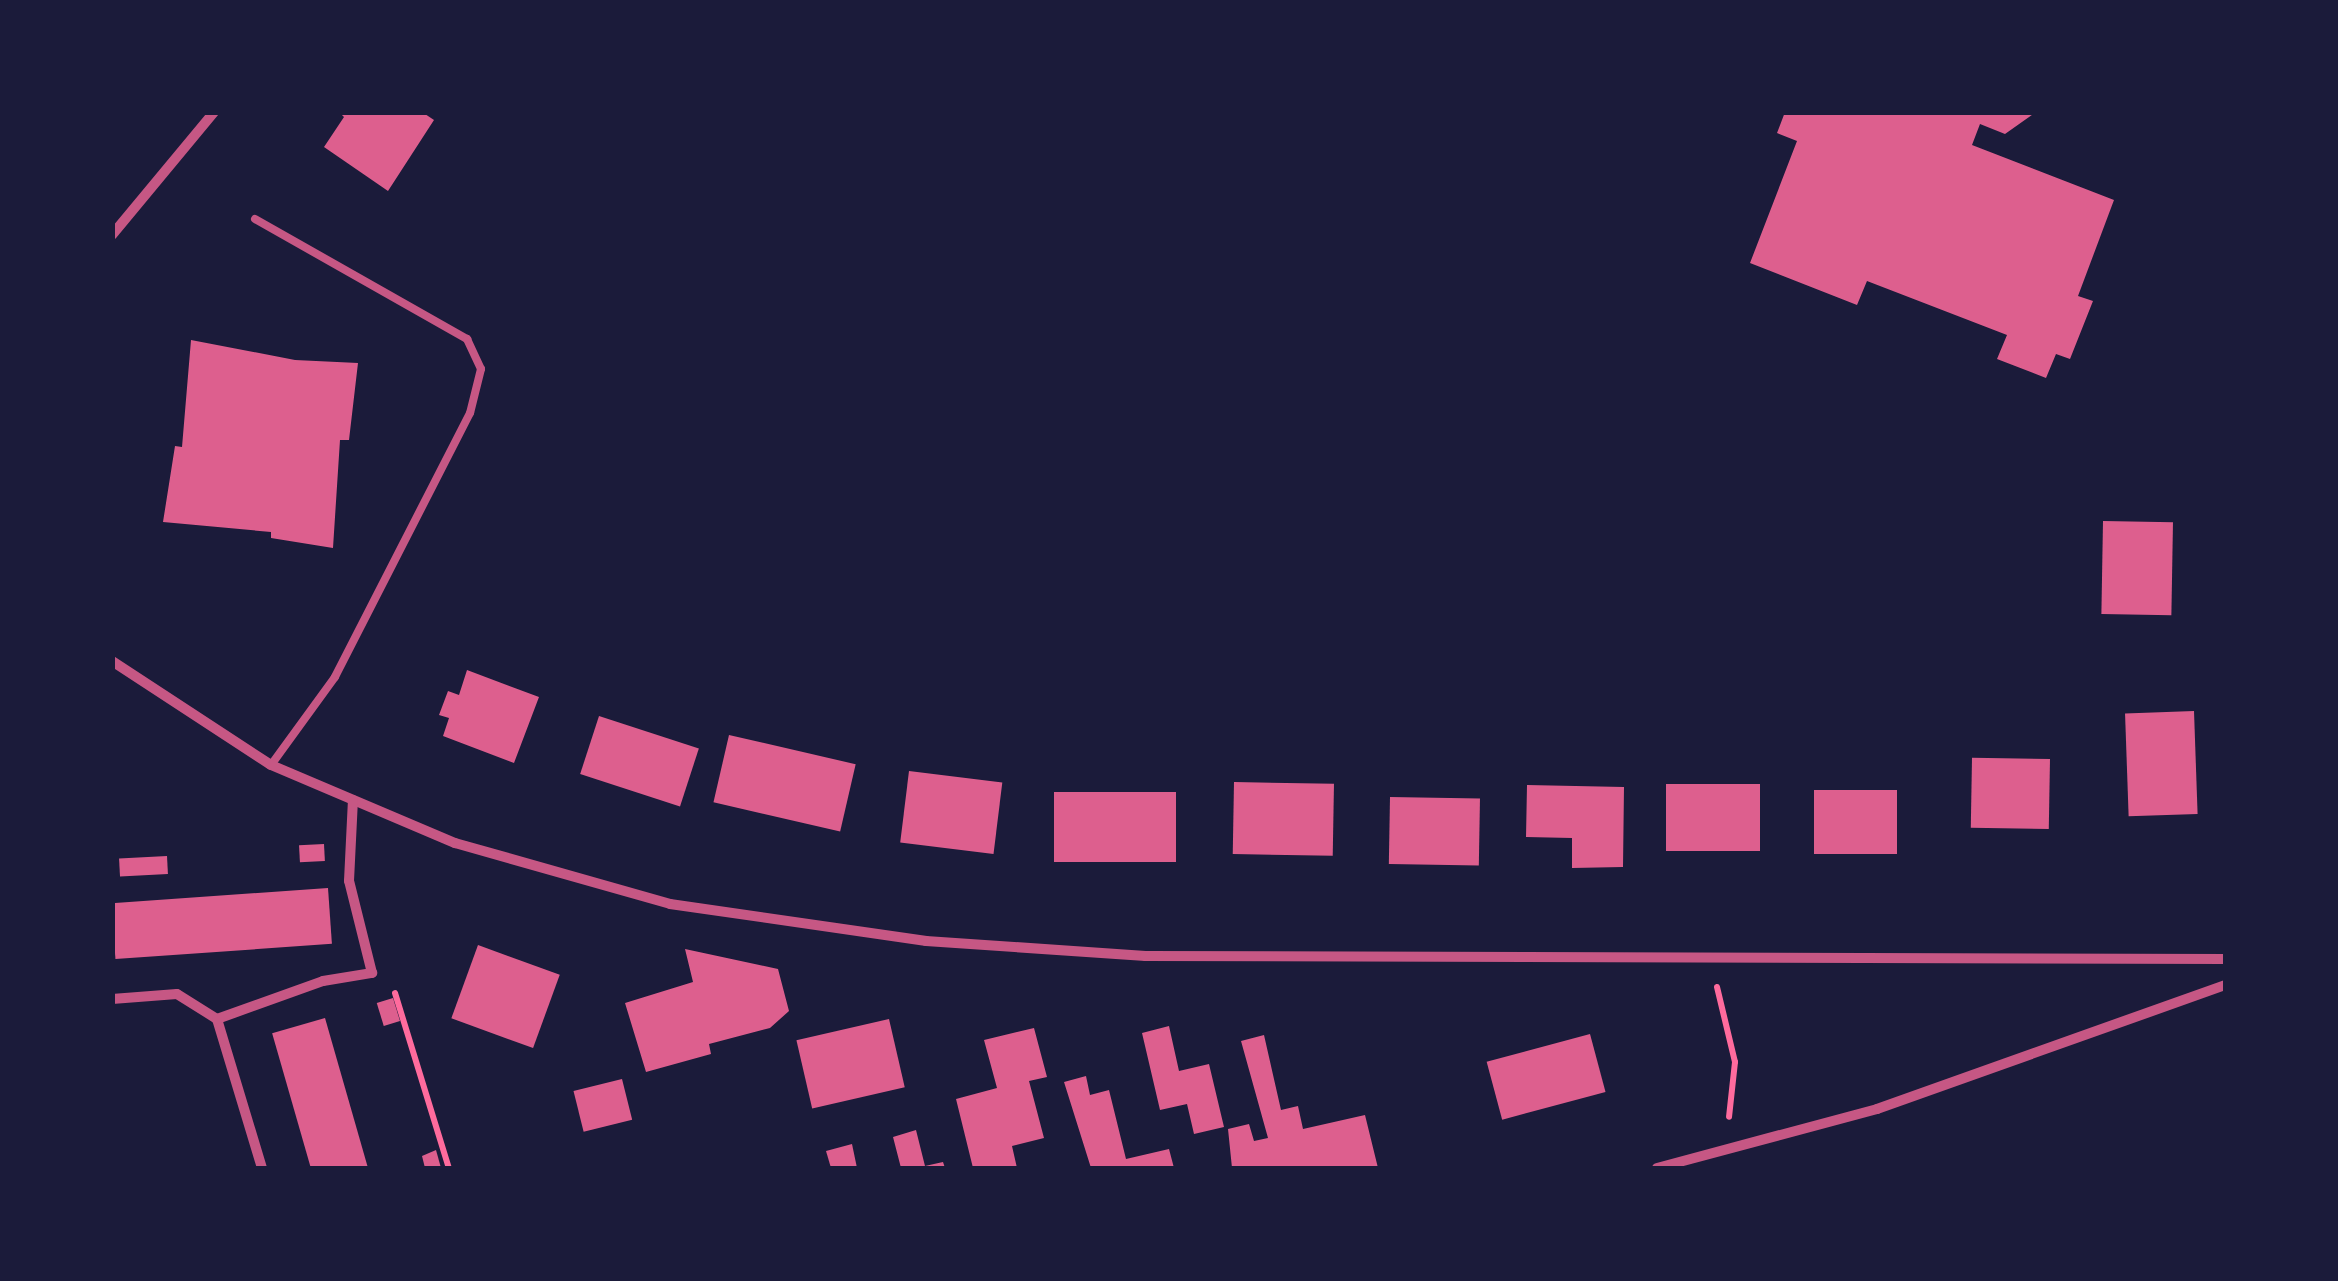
<!DOCTYPE html>
<html>
<head>
<meta charset="utf-8">
<style>
  body { margin:0 }
  #map { position:relative; width:2338px; height:1281px; overflow:hidden; background:#1b1b3a; font-family:Mulish,sans-serif }
  div>[style] { position:absolute }
  .building>* { inset:0; background:#dd5f8e; transform-origin:0 0 }
  .path>* { height:6px; margin:-3px; padding:0 3px; transform-origin:3px; border-radius:3px; background:#ff6b9d }
  .service>* { height:8px; margin:-4px; padding:0 4px; transform-origin:4px; border-radius:4px; background:#c65784 }
  .minor>* { height:10px; margin:-5px; padding:0 5px; transform-origin:5px; border-radius:5px; background:#c65784 }
  span { translate:-50% -50%; white-space:nowrap; text-align:center; line-height:1.15; -webkit-text-stroke:10px #1b1b3a; paint-order:stroke }
  .frame { position:absolute; inset:0; border:115px solid #1b1b3a; pointer-events:none }
</style>
</head>
<body>
<div id="map">
  <div class="building">
    <i style="clip-path:polygon(339px 112px,422px 112px,434px 120px,388px 191px,324px 147px,344px 117px)"></i>
    <i style="clip-path:polygon(1785px 112px,2036px 112px,2005px 134px,1980px 124px,1972px 145px,2114px 200px,2078px 296px,2093px 301px,2070px 359px,2056px 354px,2046px 378px,1997px 359px,2007px 335px,1867px 281px,1857px 305px,1750px 263px,1797px 141px,1777px 133px)"></i>
    <i style="clip-path:polygon(191px 340px,295px 360px,358px 363px,349px 440px,340px 440px,333px 548px,271px 538px,271px 532px,163px 522px,175px 446px,182px 447px)"></i>
    <i style="left:2103px;top:521px;width:70px;height:93px;rotate:1deg"></i>
    <i style="clip-path:polygon(467px 670px,539px 697px,514px 763px,443px 736px,449px 718px,439px 715px,448px 691px,459px 695px)"></i>
    <i style="left:2194px;top:711px;width:103px;height:69px;rotate:88deg"></i>
    <i style="left:599px;top:716px;width:105px;height:61px;rotate:18deg"></i>
    <i style="left:729px;top:735px;width:130px;height:69px;rotate:13deg"></i>
    <i style="left:2050px;top:759px;width:70px;height:78px;rotate:91deg"></i>
    <i style="left:909px;top:771px;width:94px;height:72px;rotate:7deg"></i>
    <i style="left:1234px;top:782px;width:100px;height:72px;rotate:1deg"></i>
    <i style="left:1666px;top:784px;width:94px;height:67px"></i>
    <i style="clip-path:polygon(1527px 785px,1624px 787px,1623px 867px,1572px 868px,1572px 838px,1526px 837px)"></i>
    <i style="left:1814px;top:790px;width:83px;height:64px"></i>
    <i style="left:1054px;top:792px;width:122px;height:70px"></i>
    <i style="left:1390px;top:797px;width:90px;height:67px;rotate:1deg"></i>
    <i style="left:324px;top:844px;width:17px;height:25px;rotate:87deg"></i>
    <i style="left:167px;top:856px;width:18px;height:48px;rotate:87deg"></i>
    <i style="left:328px;top:888px;width:56px;height:217px;rotate:86deg"></i>
    <i style="left:478px;top:945px;width:87px;height:78px;rotate:20deg"></i>
    <i style="clip-path:polygon(685px 949px,778px 969px,789px 1011px,770px 1028px,709px 1044px,711px 1054px,646px 1072px,625px 1003px,693px 982px)"></i>
    <i style="left:393px;top:998px;width:24px;height:17px;rotate:73deg"></i>
    <i style="left:325px;top:1018px;width:156px;height:55px;rotate:74deg"></i>
    <i style="left:889px;top:1019px;width:70px;height:95px;rotate:77deg"></i>
    <i style="clip-path:polygon(1169px 1026px,1179px 1071px,1209px 1064px,1224px 1127px,1194px 1134px,1187px 1104px,1160px 1110px,1142px 1033px)"></i>
    <i style="clip-path:polygon(1034px 1028px,1047px 1077px,1029px 1081px,1044px 1138px,1012px 1146px,1017px 1168px,973px 1168px,956px 1099px,997px 1088px,984px 1040px)"></i>
    <i style="left:1590px;top:1034px;width:60px;height:107px;rotate:75deg"></i>
    <i style="clip-path:polygon(1264px 1035px,1281px 1110px,1298px 1106px,1303px 1129px,1365px 1115px,1378px 1168px,1232px 1168px,1228px 1129px,1249px 1124px,1254px 1141px,1268px 1138px,1241px 1041px)"></i>
    <i style="clip-path:polygon(1086px 1076px,1090px 1095px,1109px 1090px,1126px 1159px,1169px 1149px,1174px 1168px,1091px 1168px,1064px 1082px)"></i>
    <i style="left:622px;top:1079px;width:42px;height:50px;rotate:76deg"></i>
    <i style="clip-path:polygon(916px 1130px,925px 1166px,943px 1162px,945px 1168px,901px 1168px,893px 1137px)"></i>
    <i style="clip-path:polygon(852px 1144px,857px 1168px,831px 1168px,826px 1151px)"></i>
    <i style="clip-path:polygon(436px 1150px,441px 1168px,425px 1168px,422px 1156px)"></i>
  </div>
  <div class="path">
    <i style="left:1717px;top:987px;width:77px;rotate:76.5deg"></i>
    <i style="left:1735px;top:1062px;width:55px;rotate:96.2deg"></i>
    <i style="left:395px;top:993px;width:183px;rotate:72.9deg"></i>
  </div>
  <div class="service">
    <i style="left:255px;top:219px;width:244px;rotate:29.5deg"></i>
    <i style="left:467px;top:339px;width:33px;rotate:65deg"></i>
    <i style="left:481px;top:369px;width:45px;rotate:104deg"></i>
    <i style="left:470px;top:413px;width:297px;rotate:117.1deg"></i>
    <i style="left:335px;top:677px;width:109px;rotate:126deg"></i>
  </div>
  <div class="minor">
    <i style="left:112px;top:235px;width:160px;rotate:-50.3deg"></i>
    <i style="left:112px;top:661px;width:190px;rotate:33.2deg"></i>
    <i style="left:271px;top:765px;width:200px;rotate:23deg"></i>
    <i style="left:455px;top:843px;width:223px;rotate:15.8deg"></i>
    <i style="left:670px;top:904px;width:259px;rotate:8.2deg"></i>
    <i style="left:926px;top:941px;width:220px;rotate:3.9deg"></i>
    <i style="left:1145px;top:956px;width:1081px;rotate:0.16deg"></i>
    <i style="left:112px;top:999px;width:65px;rotate:-4.4deg"></i>
    <i style="left:177px;top:994px;width:47px;rotate:32deg"></i>
    <i style="left:217px;top:1019px;width:156px;rotate:73.2deg"></i>
    <i style="left:217px;top:1019px;width:113px;rotate:-19.7deg"></i>
    <i style="left:323px;top:981px;width:50px;rotate:-9.3deg"></i>
    <i style="left:372px;top:973px;width:95px;rotate:-104deg"></i>
    <i style="left:349px;top:881px;width:81px;rotate:-87.2deg"></i>
    <i style="left:1657px;top:1168px;width:228px;rotate:-15deg"></i>
    <i style="left:1877px;top:1109px;width:370px;rotate:-19.6deg"></i>
  </div>
  <div class="frame"></div>
</div>
</body>
</html>
